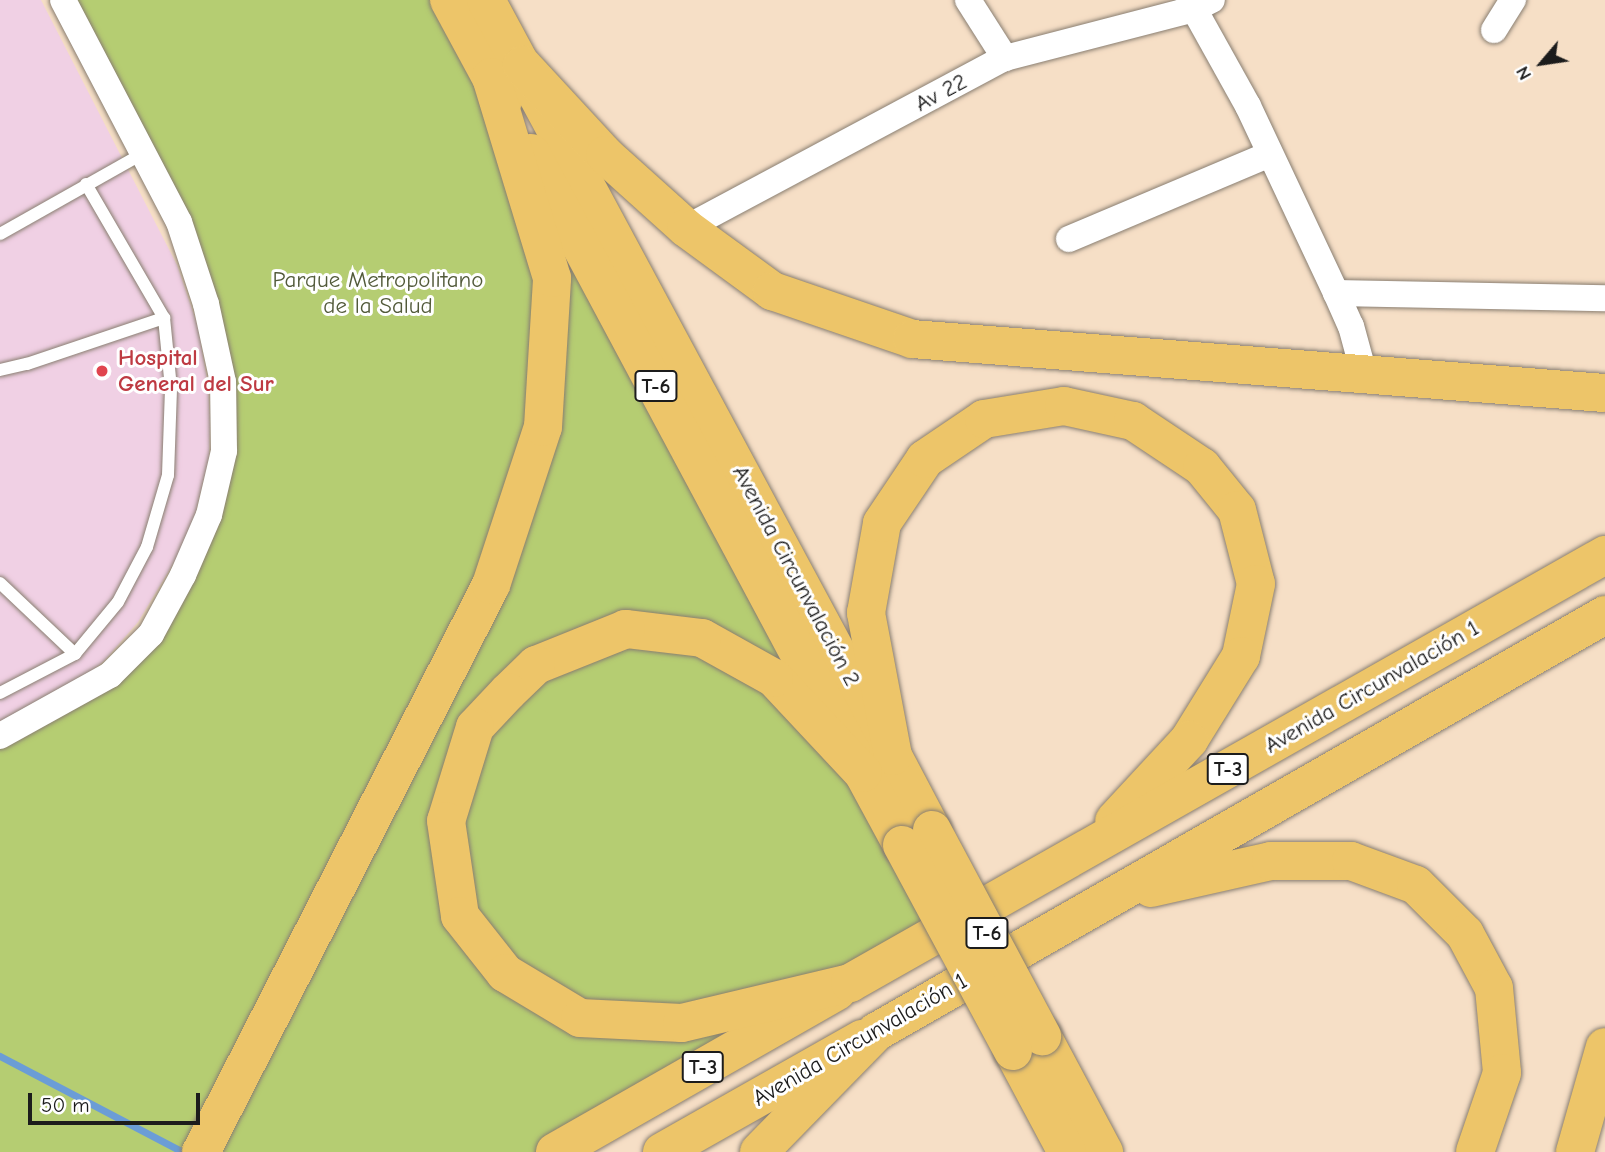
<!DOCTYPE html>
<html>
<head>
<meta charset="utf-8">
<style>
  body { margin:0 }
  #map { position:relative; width:1605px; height:1152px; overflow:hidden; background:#f6dfc6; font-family:"Comic Neue",sans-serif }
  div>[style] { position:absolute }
  .built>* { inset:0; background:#f0d0e4 }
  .green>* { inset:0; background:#b5cd72 }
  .stream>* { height:7px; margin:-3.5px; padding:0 3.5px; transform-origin:3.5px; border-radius:3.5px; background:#6b9dd6 }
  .roads { filter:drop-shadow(0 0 2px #897e71) drop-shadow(0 0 2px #897e71) }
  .service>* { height:12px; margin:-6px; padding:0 6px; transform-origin:6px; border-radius:6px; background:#fff }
  .minor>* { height:26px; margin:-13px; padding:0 13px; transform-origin:13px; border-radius:13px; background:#fff }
  .primary>* { height:38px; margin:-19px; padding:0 19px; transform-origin:19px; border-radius:19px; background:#edc569 }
  .trunk>* { height:38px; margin:-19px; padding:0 19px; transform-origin:19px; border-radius:19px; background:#edc569 }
  .bridges { filter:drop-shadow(0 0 2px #897e71) drop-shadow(0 0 2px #897e71) }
  .trunk-bridge>* { height:38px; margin:-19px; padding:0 19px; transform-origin:19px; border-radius:19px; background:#edc569 }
  .dots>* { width:19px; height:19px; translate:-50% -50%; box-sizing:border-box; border:4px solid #fff; border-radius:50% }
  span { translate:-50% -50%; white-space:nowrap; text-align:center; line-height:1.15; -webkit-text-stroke:6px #fff; paint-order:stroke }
  .shield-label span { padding:2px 5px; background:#fff; border:2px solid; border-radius:5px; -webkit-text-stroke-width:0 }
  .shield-label { font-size:21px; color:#1c1c1c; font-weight:700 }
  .street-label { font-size:23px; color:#1c1c1c }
  .park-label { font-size:23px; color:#525a3a }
  .health-label { font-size:23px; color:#be3a42; font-weight:700 }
  .left { translate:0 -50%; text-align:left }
  .north { position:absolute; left:1507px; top:28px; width:70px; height:70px; -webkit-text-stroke:5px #fff; paint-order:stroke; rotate:241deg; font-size:19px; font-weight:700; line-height:28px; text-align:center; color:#1c1c1c }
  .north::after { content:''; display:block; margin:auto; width:24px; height:32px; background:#1c1c1c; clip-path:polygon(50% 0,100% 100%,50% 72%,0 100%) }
  .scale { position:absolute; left:28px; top:1093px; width:172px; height:32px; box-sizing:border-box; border:4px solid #1c1c1c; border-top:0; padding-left:9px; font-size:21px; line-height:24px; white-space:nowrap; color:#1c1c1c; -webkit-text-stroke:5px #fff; paint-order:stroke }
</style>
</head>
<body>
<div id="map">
  <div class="built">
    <i style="clip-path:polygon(0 0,41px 0,177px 265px,198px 327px,208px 385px,210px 423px,209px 458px,193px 523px,182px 549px,138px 622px,104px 661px,73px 686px,0 725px)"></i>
  </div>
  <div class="green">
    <i style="clip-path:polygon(62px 0,449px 0,947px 928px,555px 1152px,0 1152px,0 736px,151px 634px,224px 451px,206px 304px)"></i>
  </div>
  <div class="stream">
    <i style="left:0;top:1056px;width:207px;rotate:27.7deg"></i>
  </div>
  <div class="roads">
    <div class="service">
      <i style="left:0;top:234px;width:163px;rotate:-29.4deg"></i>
      <i style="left:0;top:370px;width:28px;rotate:-13deg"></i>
      <i style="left:27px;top:364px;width:145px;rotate:-18.6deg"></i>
      <i style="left:0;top:583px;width:103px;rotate:43.4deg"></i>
      <i style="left:0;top:693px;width:85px;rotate:-27.5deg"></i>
      <i style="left:75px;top:654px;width:67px;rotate:-50.4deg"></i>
      <i style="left:118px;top:602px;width:62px;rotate:-62.2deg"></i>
      <i style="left:147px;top:547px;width:75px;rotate:-73.7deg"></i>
      <i style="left:168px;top:475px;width:87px;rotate:-88deg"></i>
      <i style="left:171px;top:388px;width:70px;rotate:-95.7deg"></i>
      <i style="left:164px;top:318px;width:155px;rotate:-120.2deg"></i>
    </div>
    <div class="minor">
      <i style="left:968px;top:0;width:69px;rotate:57.5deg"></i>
      <i style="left:1189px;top:0;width:121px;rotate:60.9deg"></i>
      <i style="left:1248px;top:106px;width:207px;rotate:64.8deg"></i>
      <i style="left:1336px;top:293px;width:36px;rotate:66deg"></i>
      <i style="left:1351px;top:326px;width:50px;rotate:74.8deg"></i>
      <i style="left:1494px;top:30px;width:36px;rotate:-58deg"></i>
      <i style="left:686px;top:228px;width:361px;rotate:-28.1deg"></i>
      <i style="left:1005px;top:58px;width:195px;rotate:-14.5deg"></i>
      <i style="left:1194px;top:9px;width:20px;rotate:-27deg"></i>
      <i style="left:1069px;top:239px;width:218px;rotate:-22.9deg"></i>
      <i style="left:1336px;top:293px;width:269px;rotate:1.1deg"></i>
      <i style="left:0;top:736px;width:126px;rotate:-29deg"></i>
      <i style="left:110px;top:675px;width:58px;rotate:-45deg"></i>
      <i style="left:151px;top:634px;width:67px;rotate:-61.5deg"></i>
      <i style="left:183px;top:575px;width:65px;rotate:-66.6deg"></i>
      <i style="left:209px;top:515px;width:66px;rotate:-76.8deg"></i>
      <i style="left:224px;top:451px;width:69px;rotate:-90.8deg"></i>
      <i style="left:223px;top:382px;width:80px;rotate:-102.3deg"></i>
      <i style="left:206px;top:304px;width:86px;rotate:-108.2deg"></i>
      <i style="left:179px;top:222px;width:250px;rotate:-117.6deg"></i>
    </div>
    <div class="primary">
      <i style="left:449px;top:0;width:114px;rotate:61.6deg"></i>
      <i style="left:486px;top:0;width:849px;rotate:61.74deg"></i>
      <i style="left:531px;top:153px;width:678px;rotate:61.85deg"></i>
      <i style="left:201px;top:1152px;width:637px;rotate:-62.91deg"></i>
      <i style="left:491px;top:585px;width:166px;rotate:-71.8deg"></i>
      <i style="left:543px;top:427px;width:149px;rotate:-86.5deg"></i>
      <i style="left:552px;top:278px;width:210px;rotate:-106.9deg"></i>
      <i style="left:555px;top:1152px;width:325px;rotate:-29.7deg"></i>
      <i style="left:662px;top:1152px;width:230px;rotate:-29.5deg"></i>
    </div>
    <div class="trunk">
      <i style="left:522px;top:65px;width:122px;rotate:47.3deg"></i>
      <i style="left:605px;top:155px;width:109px;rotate:42deg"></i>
      <i style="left:686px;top:228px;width:107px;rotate:36.2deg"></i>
      <i style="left:772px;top:291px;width:148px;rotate:18.9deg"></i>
      <i style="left:912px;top:339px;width:695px;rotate:4.46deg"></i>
      <i style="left:932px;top:830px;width:84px;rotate:-117.8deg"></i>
      <i style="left:893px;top:756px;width:146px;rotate:-100.7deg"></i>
      <i style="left:866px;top:613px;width:91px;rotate:-79.9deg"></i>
      <i style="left:882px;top:523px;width:77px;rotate:-56.1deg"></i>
      <i style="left:925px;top:459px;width:71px;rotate:-34.1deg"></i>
      <i style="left:984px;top:419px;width:81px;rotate:-9.2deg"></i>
      <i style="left:1064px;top:406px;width:71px;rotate:12.3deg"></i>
      <i style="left:1133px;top:421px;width:83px;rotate:33.7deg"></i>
      <i style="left:1202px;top:467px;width:55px;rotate:50.9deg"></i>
      <i style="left:1237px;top:510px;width:76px;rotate:75.6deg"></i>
      <i style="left:1256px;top:584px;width:74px;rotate:101.8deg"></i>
      <i style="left:1241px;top:656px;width:99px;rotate:121.8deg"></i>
      <i style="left:1189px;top:740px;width:110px;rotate:132.8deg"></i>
      <i style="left:902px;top:845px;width:82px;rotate:-118.4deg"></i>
      <i style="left:863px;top:773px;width:130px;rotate:-133.1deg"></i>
      <i style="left:774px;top:678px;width:82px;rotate:-150.9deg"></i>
      <i style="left:702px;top:638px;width:77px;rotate:-173.2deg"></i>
      <i style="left:626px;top:629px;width:97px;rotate:158.2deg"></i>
      <i style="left:536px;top:665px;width:39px;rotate:136deg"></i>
      <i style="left:508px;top:692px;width:48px;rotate:133.3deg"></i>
      <i style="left:475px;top:727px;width:98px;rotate:107.1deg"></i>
      <i style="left:446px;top:821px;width:96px;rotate:81.6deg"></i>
      <i style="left:460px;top:916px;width:73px;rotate:51.7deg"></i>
      <i style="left:505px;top:973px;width:87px;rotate:31deg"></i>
      <i style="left:580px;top:1018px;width:102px;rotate:2.8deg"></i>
      <i style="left:682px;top:1023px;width:173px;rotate:-13.4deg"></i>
      <i style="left:850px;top:983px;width:868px;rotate:-29.55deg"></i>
      <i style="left:1151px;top:888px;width:123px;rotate:-12.7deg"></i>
      <i style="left:1271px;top:861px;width:80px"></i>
      <i style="left:1351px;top:861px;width:69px;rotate:20.3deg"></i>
      <i style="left:1416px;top:885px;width:69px;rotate:45deg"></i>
      <i style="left:1465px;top:934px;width:61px;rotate:61.8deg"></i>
      <i style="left:1494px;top:988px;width:85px;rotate:84.6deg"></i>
      <i style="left:1502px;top:1073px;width:83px;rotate:108.9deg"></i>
      <i style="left:1042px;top:1036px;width:132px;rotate:61.9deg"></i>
      <i style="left:1013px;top:1051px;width:115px;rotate:61.9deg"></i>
      <i style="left:759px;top:1152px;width:168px;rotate:-45.7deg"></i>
      <i style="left:876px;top:1032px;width:840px;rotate:-29.77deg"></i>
      <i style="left:1575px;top:1152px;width:109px;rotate:-74.1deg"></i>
    </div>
  </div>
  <div class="bridges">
    <div class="trunk-bridge">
      <i style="left:932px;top:830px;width:234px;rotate:61.9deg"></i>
      <i style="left:902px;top:845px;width:234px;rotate:61.7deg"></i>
    </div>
  </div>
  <div class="dots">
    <i style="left:102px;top:371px;background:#e0444e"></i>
  </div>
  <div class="shield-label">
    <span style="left:656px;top:386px">T-6</span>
    <span style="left:1228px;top:769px">T-3</span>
    <span style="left:987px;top:933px">T-6</span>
    <span style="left:703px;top:1067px">T-3</span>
  </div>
  <div class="street-label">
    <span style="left:941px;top:93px;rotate:-28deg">Av 22</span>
    <span style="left:796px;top:576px;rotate:62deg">Avenida Circunvalación 2</span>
    <span style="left:1372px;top:687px;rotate:-30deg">Avenida Circunvalación 1</span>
    <span style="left:860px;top:1040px;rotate:-30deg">Avenida Circunvalación 1</span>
  </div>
  <div class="park-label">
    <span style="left:378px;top:293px">Parque Metropolitano<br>de la Salud</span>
  </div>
  <div class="health-label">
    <span class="left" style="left:118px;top:371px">Hospital<br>General del Sur</span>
  </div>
  <div class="north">N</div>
  <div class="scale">50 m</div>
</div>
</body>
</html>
